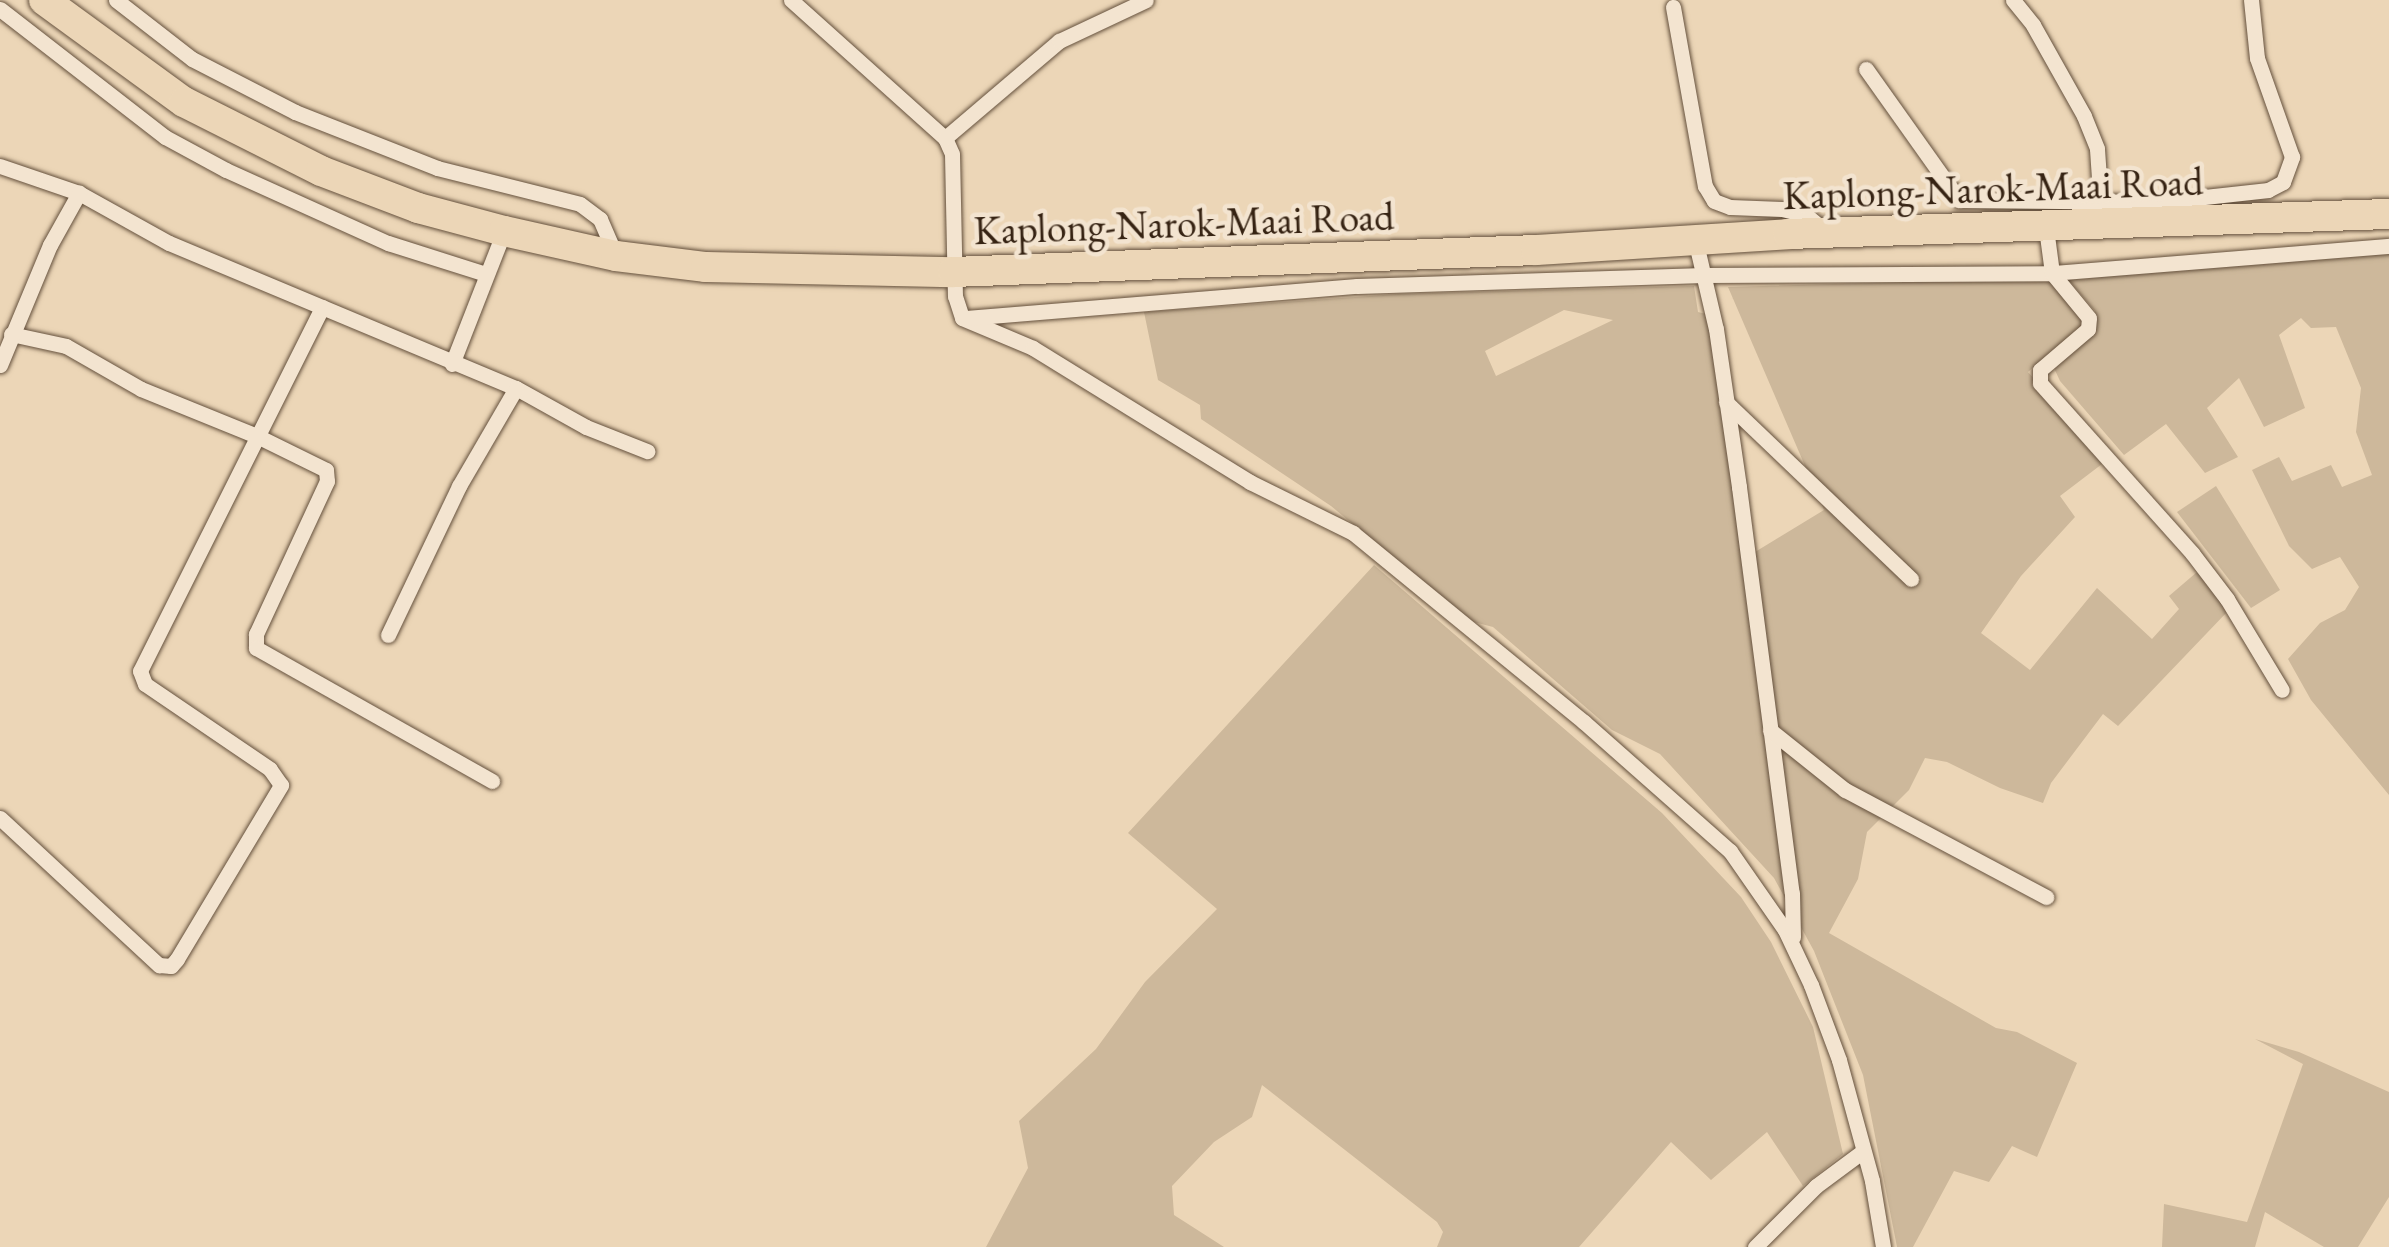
<!DOCTYPE html>
<html>
<head>
<meta charset="utf-8">
<style>
  body { margin:0 }
  #map { position:relative; width:2389px; height:1247px; overflow:hidden; background:#ecd6b7; font-family:"EB Garamond",serif }
  div>[style] { position:absolute }
  .green>* { inset:0; background:#cdb89b }
  .roads { filter:drop-shadow(0 0 2px #64503c) drop-shadow(0 0 2px #64503c) }
  .street>* { height:15px; margin:-7.5px; padding:0 7.5px; transform-origin:7.5px; border-radius:7.5px; background:#f3e4d0 }
  .highway>* { height:30px; margin:-15px; padding:0 15px; transform-origin:15px; border-radius:15px; background:#ecd6b7 }
  span { translate:-50% -50%; white-space:nowrap; text-align:center; line-height:1.15; -webkit-text-stroke:9px #f3e4d0; paint-order:stroke }
  .street-label { font-size:40px; color:#362313 }
</style>
</head>
<body>
<div id="map">
  <div class="green">
    <i style="clip-path:polygon(2389px 254px,2389px 795px,2311px 700px,2288px 659px,2320px 623px,2345px 610px,2359px 587px,2340px 557px,2312px 569px,2289px 546px,2252px 470px,2279px 457px,2292px 481px,2331px 465px,2342px 487px,2372px 475px,2356px 432px,2361px 388px,2336px 327px,2311px 328px,2301px 318px,2279px 335px,2305px 408px,2264px 427px,2239px 378px,2207px 408px,2238px 457px,2205px 473px,2166px 424px,2124px 455px,2060px 381px,2054px 368px,2095px 327px,2095px 311px,2067px 278px)"></i>
    <i style="clip-path:polygon(evenodd,2049px 278px,2082px 317px,2081px 326px,2028px 372px,2106px 461px,2060px 496px,2075px 517px,2021px 576px,1981px 633px,2030px 670px,2097px 588px,2152px 639px,2179px 609px,2169px 596px,2197px 572px,2228px 611px,2118px 726px,2103px 714px,2051px 783px,2043px 803px,2000px 788px,1947px 762px,1925px 758px,1909px 790px,1867px 832px,1858px 879px,1829px 933px,1996px 1028px,2017px 1032px,2077px 1063px,2037px 1157px,2012px 1146px,1989px 1182px,1954px 1171px,1913px 1247px,1897px 1247px,1863px 1075px,1814px 951px,1774px 878px,1660px 754px,1612px 730px,1493px 627px,1470px 621px,1331px 506px,1201px 419px,1200px 405px,1158px 380px,1144px 312px,1398px 294px,1694px 286px,1698px 312px,1718px 317px,1755px 552px,1824px 510px,1728px 287px,2049px 278px,1564px 310px,1613px 320px,1496px 376px,1485px 351px,1564px 310px)"></i>
    <i style="clip-path:polygon(2216px 486px,2280px 590px,2251px 608px,2177px 512px)"></i>
    <i style="clip-path:polygon(1374px 565px,1662px 813px,1741px 897px,1771px 942px,1813px 1027px,1843px 1154px,1803px 1186px,1767px 1132px,1711px 1180px,1671px 1142px,1579px 1247px,1437px 1247px,1443px 1232px,1437px 1222px,1262px 1085px,1252px 1117px,1214px 1142px,1172px 1186px,1174px 1215px,1224px 1247px,986px 1247px,1028px 1168px,1019px 1121px,1096px 1049px,1145px 982px,1217px 909px,1128px 833px)"></i>
    <i style="clip-path:polygon(2255px 1039px,2299px 1052px,2389px 1092px,2389px 1197px,2358px 1247px,2324px 1247px,2265px 1212px,2255px 1247px,2162px 1247px,2164px 1204px,2247px 1222px,2303px 1064px)"></i>
  </div>
  <div class="roads">
    <div class="street">
      <i style="left:116px;top:0;width:96px;rotate:37.8deg"></i>
      <i style="left:192px;top:59px;width:116px;rotate:27.2deg"></i>
      <i style="left:295px;top:112px;width:153px;rotate:21.5deg"></i>
      <i style="left:437px;top:168px;width:147px;rotate:14.1deg"></i>
      <i style="left:580px;top:204px;width:25px;rotate:37deg"></i>
      <i style="left:600px;top:219px;width:40px;rotate:66.6deg"></i>
      <i style="left:791px;top:0;width:207px;rotate:41.9deg"></i>
      <i style="left:945px;top:138px;width:17px;rotate:66deg"></i>
      <i style="left:952px;top:154px;width:142px;rotate:88.8deg"></i>
      <i style="left:955px;top:296px;width:23px;rotate:72deg"></i>
      <i style="left:962px;top:318px;width:77px;rotate:22.9deg"></i>
      <i style="left:1033px;top:348px;width:255px;rotate:31.7deg"></i>
      <i style="left:1250px;top:482px;width:115px;rotate:26.3deg"></i>
      <i style="left:1353px;top:533px;width:298px;rotate:39.3deg"></i>
      <i style="left:1584px;top:722px;width:195px;rotate:41.5deg"></i>
      <i style="left:1730px;top:851px;width:96px;rotate:55.2deg"></i>
      <i style="left:1785px;top:930px;width:61px;rotate:64.7deg"></i>
      <i style="left:1811px;top:985px;width:80px;rotate:69.5deg"></i>
      <i style="left:1839px;top:1060px;width:125px;rotate:74.7deg"></i>
      <i style="left:1872px;top:1181px;width:67px;rotate:80.5deg"></i>
      <i style="left:2013px;top:0;width:32px;rotate:51deg"></i>
      <i style="left:2033px;top:25px;width:104px;rotate:60.7deg"></i>
      <i style="left:2084px;top:116px;width:35px;rotate:68deg"></i>
      <i style="left:2097px;top:149px;width:59px;rotate:86.1deg"></i>
      <i style="left:1673px;top:7px;width:182px;rotate:79.9deg"></i>
      <i style="left:1705px;top:186px;width:17px;rotate:59deg"></i>
      <i style="left:1714px;top:201px;width:17px;rotate:21deg"></i>
      <i style="left:1730px;top:207px;width:52px;rotate:2.2deg"></i>
      <i style="left:1782px;top:209px;width:25px;rotate:14deg"></i>
      <i style="left:1806px;top:215px;width:23px;rotate:40deg"></i>
      <i style="left:0;top:9px;width:209px;rotate:37.8deg"></i>
      <i style="left:165px;top:137px;width:69px;rotate:28.4deg"></i>
      <i style="left:226px;top:170px;width:178px;rotate:24.3deg"></i>
      <i style="left:388px;top:243px;width:103px;rotate:17.6deg"></i>
      <i style="left:1866px;top:69px;width:161px;rotate:54.6deg"></i>
      <i style="left:1959px;top:200px;width:200px;rotate:0.6deg"></i>
      <i style="left:2159px;top:202px;width:110px;rotate:-6.3deg"></i>
      <i style="left:2268px;top:190px;width:17px;rotate:-28deg"></i>
      <i style="left:2283px;top:182px;width:27px;rotate:-70deg"></i>
      <i style="left:2292px;top:157px;width:105px;rotate:-109.5deg"></i>
      <i style="left:2257px;top:58px;width:58px;rotate:-95.9deg"></i>
      <i style="left:945px;top:138px;width:150px;rotate:-40.4deg"></i>
      <i style="left:1059px;top:41px;width:96px;rotate:-25.2deg"></i>
      <i style="left:0;top:166px;width:83px;rotate:18.9deg"></i>
      <i style="left:79px;top:193px;width:103px;rotate:29.1deg"></i>
      <i style="left:169px;top:243px;width:376px;rotate:22.7deg"></i>
      <i style="left:516px;top:388px;width:80px;rotate:29.1deg"></i>
      <i style="left:586px;top:427px;width:66px;rotate:21.5deg"></i>
      <i style="left:2046px;top:228px;width:45px;rotate:82.4deg"></i>
      <i style="left:2052px;top:273px;width:58px;rotate:50.6deg"></i>
      <i style="left:2089px;top:318px;width:11px;rotate:95deg"></i>
      <i style="left:2088px;top:329px;width:63px;rotate:139.5deg"></i>
      <i style="left:2040px;top:370px;width:13px;rotate:90deg"></i>
      <i style="left:2040px;top:383px;width:228px;rotate:48.2deg"></i>
      <i style="left:2192px;top:553px;width:58px;rotate:52.7deg"></i>
      <i style="left:2227px;top:599px;width:106px;rotate:58.9deg"></i>
      <i style="left:1695px;top:239px;width:92px;rotate:76.9deg"></i>
      <i style="left:1716px;top:329px;width:160px;rotate:81.7deg"></i>
      <i style="left:1739px;top:487px;width:409px;rotate:82.6deg"></i>
      <i style="left:1792px;top:893px;width:44px;rotate:88.7deg"></i>
      <i style="left:966px;top:318px;width:392px;rotate:-4.7deg"></i>
      <i style="left:1357px;top:286px;width:347px;rotate:-1.8deg"></i>
      <i style="left:1704px;top:275px;width:348px;rotate:-0.3deg"></i>
      <i style="left:2052px;top:273px;width:338px;rotate:-4.6deg"></i>
      <i style="left:11px;top:334px;width:56px;rotate:12.3deg"></i>
      <i style="left:66px;top:346px;width:86px;rotate:29.8deg"></i>
      <i style="left:141px;top:389px;width:125px;rotate:22.1deg"></i>
      <i style="left:257px;top:436px;width:77px;rotate:26.2deg"></i>
      <i style="left:326px;top:470px;width:11px;rotate:85deg"></i>
      <i style="left:327px;top:481px;width:169px;rotate:114.9deg"></i>
      <i style="left:256px;top:634px;width:14px;rotate:90deg"></i>
      <i style="left:256px;top:648px;width:271px;rotate:29.4deg"></i>
      <i style="left:452px;top:364px;width:143px;rotate:-68.6deg"></i>
      <i style="left:0;top:365px;width:130px;rotate:-67.4deg"></i>
      <i style="left:50px;top:245px;width:60px;rotate:-60.9deg"></i>
      <i style="left:1726px;top:402px;width:256px;rotate:43.7deg"></i>
      <i style="left:388px;top:635px;width:165px;rotate:-64.5deg"></i>
      <i style="left:459px;top:486px;width:113px;rotate:-59.8deg"></i>
      <i style="left:1770px;top:730px;width:96px;rotate:38.7deg"></i>
      <i style="left:1845px;top:790px;width:228px;rotate:28deg"></i>
      <i style="left:0;top:818px;width:217px;rotate:42.8deg"></i>
      <i style="left:159px;top:965px;width:12px;rotate:5deg"></i>
      <i style="left:171px;top:966px;width:9px;rotate:-49deg"></i>
      <i style="left:177px;top:959px;width:203px;rotate:-59.1deg"></i>
      <i style="left:281px;top:785px;width:19px;rotate:-125deg"></i>
      <i style="left:270px;top:769px;width:151px;rotate:-145.8deg"></i>
      <i style="left:145px;top:684px;width:14px;rotate:-111deg"></i>
      <i style="left:140px;top:671px;width:407px;rotate:-63.4deg"></i>
      <i style="left:1755px;top:1247px;width:86px;rotate:-45deg"></i>
      <i style="left:1816px;top:1186px;width:57px;rotate:-36.5deg"></i>
    </div>
    <div class="highway">
      <i style="left:44px;top:0;width:173px;rotate:36.1deg"></i>
      <i style="left:184px;top:102px;width:153px;rotate:26.7deg"></i>
      <i style="left:321px;top:171px;width:104px;rotate:20.9deg"></i>
      <i style="left:418px;top:208px;width:89px;rotate:15deg"></i>
      <i style="left:504px;top:231px;width:115px;rotate:12.6deg"></i>
      <i style="left:616px;top:256px;width:91px;rotate:7deg"></i>
      <i style="left:706px;top:267px;width:247px;rotate:1.2deg"></i>
      <i style="left:953px;top:272px;width:583px;rotate:-2.16deg"></i>
      <i style="left:1536px;top:250px;width:253px;rotate:-3.6deg"></i>
      <i style="left:1788px;top:234px;width:601px;rotate:-1.91deg"></i>
    </div>
  </div>
  <div class="street-label">
    <span style="left:1993px;top:188px;rotate:-2deg">Kaplong-Narok-Maai Road</span>
    <span style="left:1184px;top:223px;rotate:-2deg">Kaplong-Narok-Maai Road</span>
  </div>
</div>
</body>
</html>
